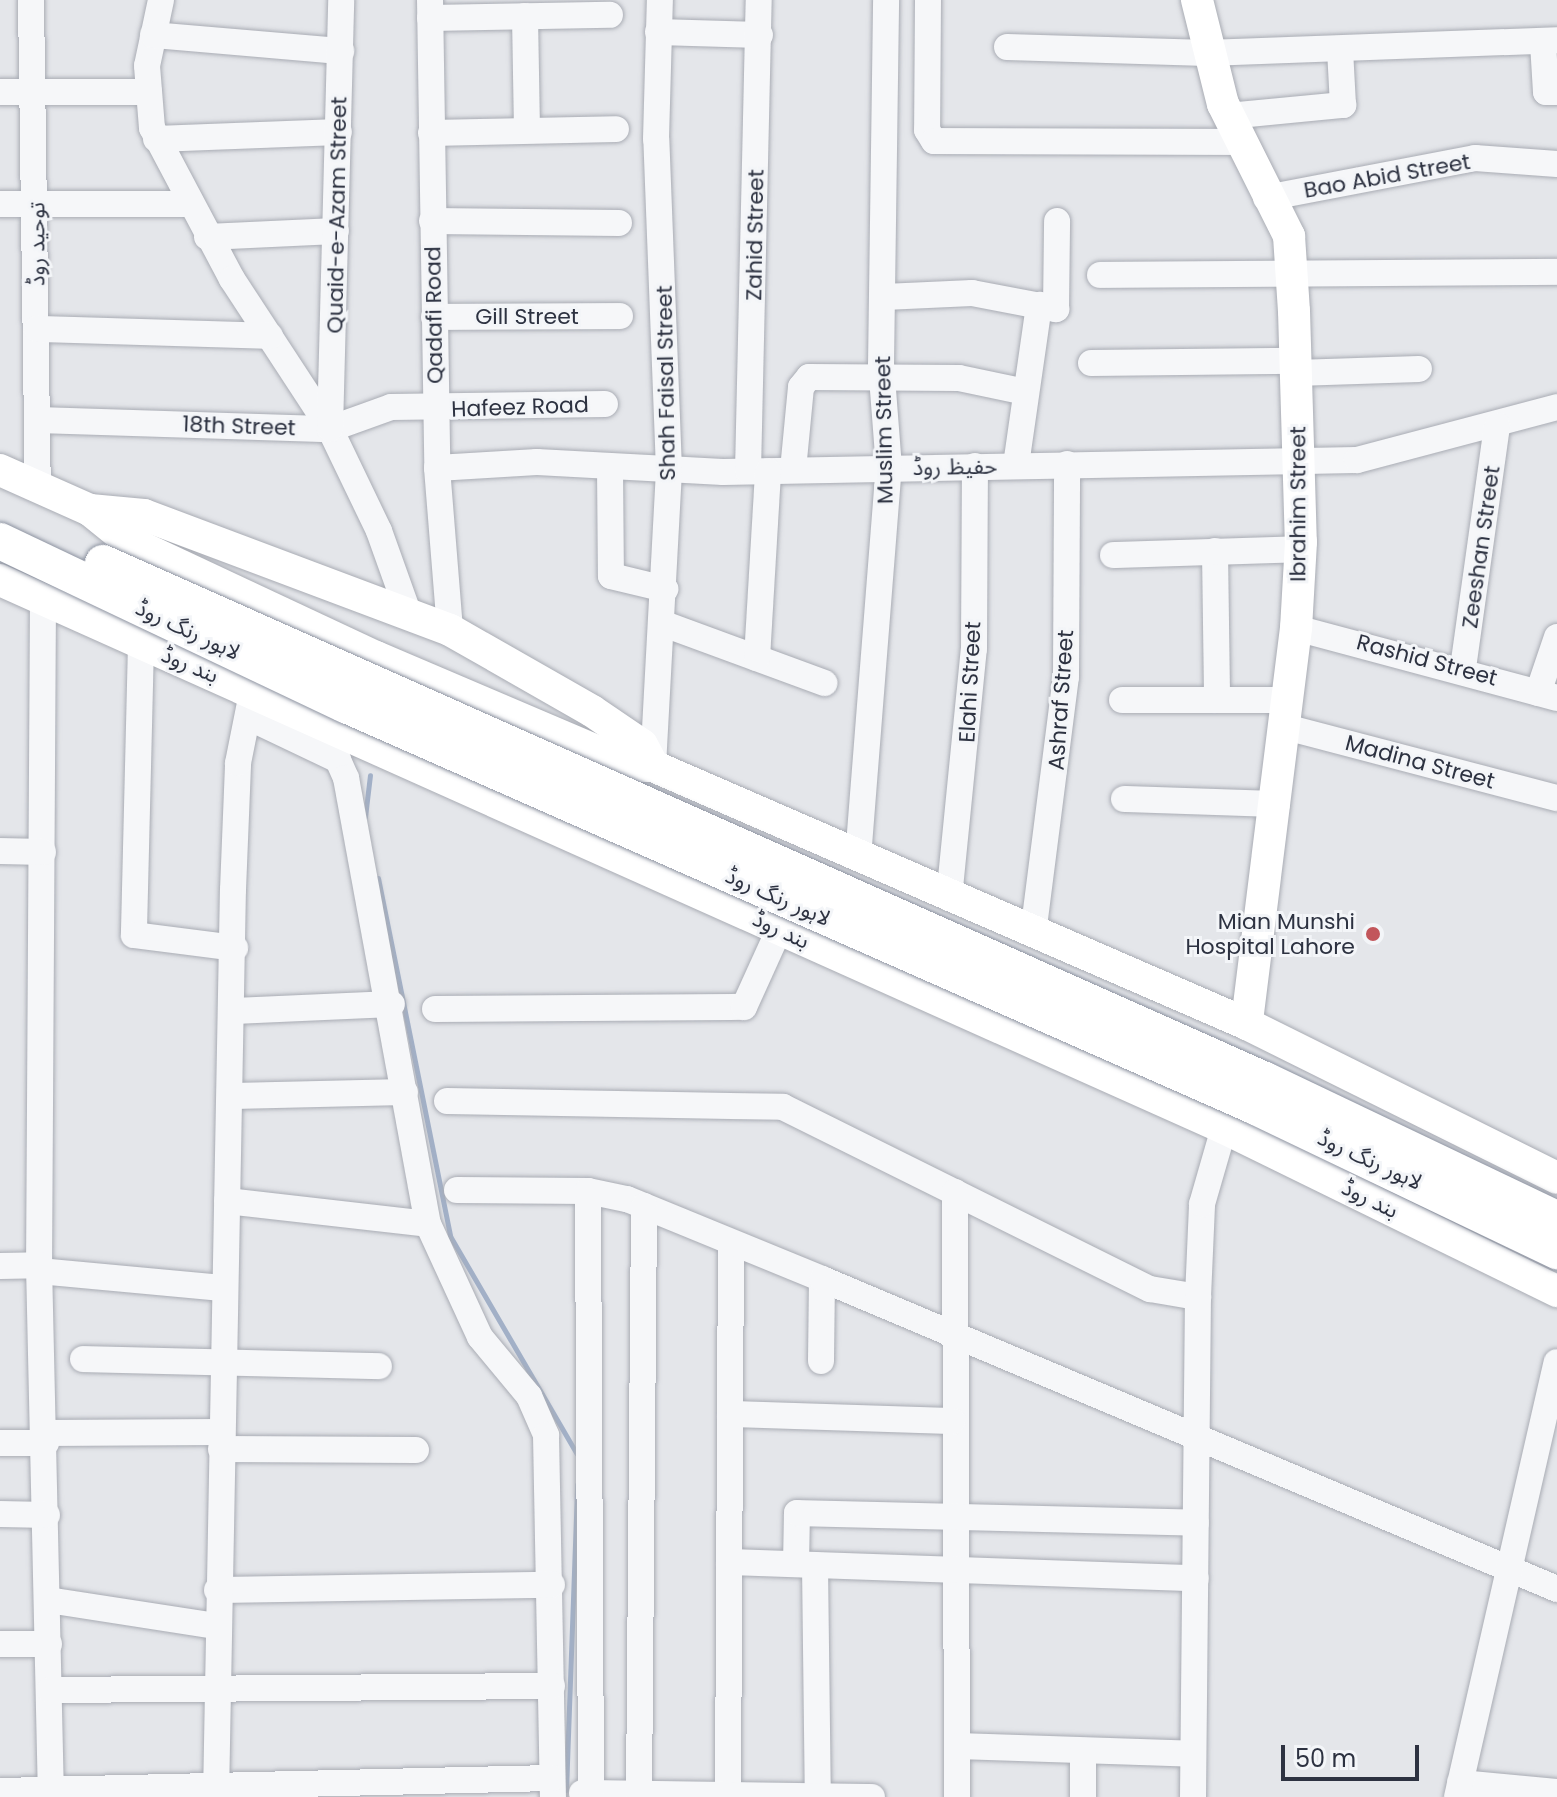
<!DOCTYPE html>
<html>
<head>
<meta charset="utf-8">
<style>
  body { margin:0 }
  #map { position:relative; width:1557px; height:1797px; overflow:hidden; background:#e4e6ea; font-family:Poppins,"Noto Sans Arabic",sans-serif }
  div>[style] { position:absolute }
  .stream>* { height:5px; margin:-2.5px; padding:0 2.5px; transform-origin:2.5px; border-radius:2.5px; background:#a2b0c7 }
  .roads { filter:drop-shadow(0 0 2px #a9acb4) drop-shadow(0 0 2px #a9acb4) }
  .minor>* { height:26px; margin:-13px; padding:0 13px; transform-origin:13px; border-radius:13px; background:#f6f7f9 }
  .major>* { height:32px; margin:-16px; padding:0 16px; transform-origin:16px; border-radius:16px; background:#fff }
  .bridges { filter:drop-shadow(0 0 2px #8c92a0) drop-shadow(0 0 2px #8c92a0) }
  .highway-bridge>* { height:36px; margin:-18px; padding:0 18px; transform-origin:18px; border-radius:18px; background:#fff }
  .dots>* { width:22px; height:22px; translate:-50% -50%; box-sizing:border-box; border:4px solid #f3f5f8; border-radius:50% }
  span { translate:-50% -50%; white-space:nowrap; text-align:center; line-height:1.15; -webkit-text-stroke:6px #f3f5f8; paint-order:stroke }
  .street-label { font-size:22px; color:#2d3241 }
  .poi-label { font-size:22px; color:#2d3241 }
  .right { translate:-100% -50%; text-align:right }
  .scale { position:absolute; left:1281px; top:1745px; width:138px; height:36px; box-sizing:border-box; border:4px solid #2d3241; border-top:0; padding-left:10px; font-size:24px; line-height:28px; white-space:nowrap; color:#2d3241; -webkit-text-stroke:6px #f3f5f8; paint-order:stroke }
</style>
</head>
<body>
<div id="map">
  <div class="stream">
    <i style="left:365px;top:817px;width:42px;rotate:-83.2deg"></i>
    <i style="left:378px;top:878px;width:365px;rotate:78.6deg"></i>
    <i style="left:450px;top:1236px;width:252px;rotate:59.8deg"></i>
    <i style="left:566px;top:1790px;width:306px;rotate:-87.9deg"></i>
  </div>
  <div class="roads">
    <div class="minor">
      <i style="left:31px;top:0;width:488px;rotate:89.2deg"></i>
      <i style="left:161px;top:0;width:67px;rotate:102deg"></i>
      <i style="left:147px;top:66px;width:62px;rotate:85.4deg"></i>
      <i style="left:152px;top:128px;width:171px;rotate:62.1deg"></i>
      <i style="left:232px;top:279px;width:179px;rotate:56.8deg"></i>
      <i style="left:330px;top:429px;width:113px;rotate:64.3deg"></i>
      <i style="left:379px;top:531px;width:89px;rotate:70.3deg"></i>
      <i style="left:430px;top:0;width:468px;rotate:89.1deg"></i>
      <i style="left:437px;top:468px;width:163px;rotate:85.4deg"></i>
      <i style="left:928px;top:0;width:130px;rotate:90.4deg"></i>
      <i style="left:927px;top:130px;width:13px;rotate:58deg"></i>
      <i style="left:934px;top:141px;width:305px;rotate:0.2deg"></i>
      <i style="left:525px;top:16px;width:114px;rotate:89deg"></i>
      <i style="left:430px;top:18px;width:180px;rotate:-1deg"></i>
      <i style="left:658px;top:32px;width:102px;rotate:1.7deg"></i>
      <i style="left:153px;top:35px;width:189px;rotate:4.9deg"></i>
      <i style="left:1543px;top:43px;width:49px;rotate:86.5deg"></i>
      <i style="left:1546px;top:92px;width:11px"></i>
      <i style="left:1007px;top:47px;width:200px;rotate:1.7deg"></i>
      <i style="left:1207px;top:53px;width:350px;rotate:-2.1deg"></i>
      <i style="left:0;top:92px;width:149px"></i>
      <i style="left:1228px;top:116px;width:116px;rotate:-5.5deg"></i>
      <i style="left:1343px;top:105px;width:55px;rotate:-93.1deg"></i>
      <i style="left:431px;top:133px;width:185px;rotate:-1.2deg"></i>
      <i style="left:156px;top:139px;width:183px;rotate:-2.2deg"></i>
      <i style="left:1266px;top:198px;width:213px;rotate:-10.8deg"></i>
      <i style="left:1475px;top:158px;width:82px;rotate:4.2deg"></i>
      <i style="left:0;top:204px;width:188px"></i>
      <i style="left:432px;top:221px;width:187px;rotate:0.6deg"></i>
      <i style="left:207px;top:237px;width:129px;rotate:-2.7deg"></i>
      <i style="left:1100px;top:275px;width:457px;rotate:-0.4deg"></i>
      <i style="left:884px;top:297px;width:88px;rotate:-2.6deg"></i>
      <i style="left:972px;top:293px;width:86px;rotate:10.8deg"></i>
      <i style="left:1056px;top:309px;width:88px;rotate:-89.3deg"></i>
      <i style="left:434px;top:317px;width:186px;rotate:-0.3deg"></i>
      <i style="left:37px;top:329px;width:233px;rotate:1.7deg"></i>
      <i style="left:1091px;top:363px;width:205px;rotate:-0.6deg"></i>
      <i style="left:1296px;top:373px;width:123px;rotate:-1.9deg"></i>
      <i style="left:38px;top:420px;width:292px;rotate:1.8deg"></i>
      <i style="left:330px;top:429px;width:65px;rotate:-19.8deg"></i>
      <i style="left:391px;top:407px;width:214px;rotate:-0.8deg"></i>
      <i style="left:330px;top:429px;width:429px;rotate:-88.5deg"></i>
      <i style="left:1016px;top:465px;width:162px;rotate:-81.8deg"></i>
      <i style="left:437px;top:468px;width:100px;rotate:-3.4deg"></i>
      <i style="left:537px;top:462px;width:186px;rotate:3.1deg"></i>
      <i style="left:723px;top:472px;width:634px;rotate:-1.08deg"></i>
      <i style="left:1357px;top:460px;width:207px;rotate:-14.8deg"></i>
      <i style="left:610px;top:468px;width:108px;rotate:89.5deg"></i>
      <i style="left:611px;top:576px;width:56px;rotate:13.5deg"></i>
      <i style="left:793px;top:470px;width:83px;rotate:-84.5deg"></i>
      <i style="left:801px;top:387px;width:13px;rotate:-51deg"></i>
      <i style="left:809px;top:377px;width:150px;rotate:0.4deg"></i>
      <i style="left:959px;top:378px;width:68px;rotate:11.8deg"></i>
      <i style="left:748px;top:471px;width:471px;rotate:-88.7deg"></i>
      <i style="left:1215px;top:551px;width:149px;rotate:89.2deg"></i>
      <i style="left:1113px;top:555px;width:188px;rotate:-1.8deg"></i>
      <i style="left:43px;top:600px;width:665px;rotate:90.34deg"></i>
      <i style="left:39px;top:1265px;width:532px;rotate:88.71deg"></i>
      <i style="left:664px;top:624px;width:171px;rotate:20.2deg"></i>
      <i style="left:1296px;top:628px;width:270px;rotate:15deg"></i>
      <i style="left:141px;top:644px;width:291px;rotate:91.4deg"></i>
      <i style="left:134px;top:935px;width:102px;rotate:7.3deg"></i>
      <i style="left:757px;top:658px;width:187px;rotate:-86.6deg"></i>
      <i style="left:1463px;top:668px;width:245px;rotate:-82deg"></i>
      <i style="left:1538px;top:693px;width:59px;rotate:-71.3deg"></i>
      <i style="left:1122px;top:700px;width:164px"></i>
      <i style="left:248px;top:717px;width:100px;rotate:25.5deg"></i>
      <i style="left:338px;top:760px;width:20px;rotate:66deg"></i>
      <i style="left:346px;top:778px;width:453px;rotate:79.6deg"></i>
      <i style="left:428px;top:1224px;width:124px;rotate:65.3deg"></i>
      <i style="left:480px;top:1337px;width:77px;rotate:50.3deg"></i>
      <i style="left:529px;top:1396px;width:43px;rotate:66.4deg"></i>
      <i style="left:546px;top:1435px;width:362px;rotate:88.9deg"></i>
      <i style="left:1282px;top:726px;width:284px;rotate:14.7deg"></i>
      <i style="left:653px;top:766px;width:296px;rotate:-86.9deg"></i>
      <i style="left:669px;top:470px;width:331px;rotate:-92.2deg"></i>
      <i style="left:656px;top:139px;width:139px;rotate:-88.4deg"></i>
      <i style="left:1124px;top:799px;width:153px;rotate:1.9deg"></i>
      <i style="left:0;top:851px;width:43px;rotate:1.3deg"></i>
      <i style="left:858px;top:858px;width:391px;rotate:-85.5deg"></i>
      <i style="left:889px;top:468px;width:103px;rotate:-94.4deg"></i>
      <i style="left:881px;top:365px;width:365px;rotate:-89.2deg"></i>
      <i style="left:949px;top:898px;width:250px;rotate:-84.3deg"></i>
      <i style="left:974px;top:649px;width:183px;rotate:-89.7deg"></i>
      <i style="left:1033px;top:934px;width:259px;rotate:-82.7deg"></i>
      <i style="left:1066px;top:677px;width:213px;rotate:-89.7deg"></i>
      <i style="left:435px;top:1009px;width:309px;rotate:-0.4deg"></i>
      <i style="left:744px;top:1007px;width:85px;rotate:-65.6deg"></i>
      <i style="left:234px;top:1011px;width:158px;rotate:-2.5deg"></i>
      <i style="left:233px;top:1096px;width:172px;rotate:-1.3deg"></i>
      <i style="left:447px;top:1101px;width:336px;rotate:1deg"></i>
      <i style="left:783px;top:1107px;width:410px;rotate:26.4deg"></i>
      <i style="left:1150px;top:1289px;width:49px;rotate:9.5deg"></i>
      <i style="left:457px;top:1190px;width:131px;rotate:0.4deg"></i>
      <i style="left:955px;top:1192px;width:605px;rotate:89.81deg"></i>
      <i style="left:227px;top:1201px;width:202px;rotate:6.5deg"></i>
      <i style="left:0;top:1266px;width:39px;rotate:-1deg"></i>
      <i style="left:39px;top:1271px;width:184px;rotate:5.3deg"></i>
      <i style="left:83px;top:1359px;width:296px;rotate:1.4deg"></i>
      <i style="left:821px;top:1361px;width:82px;rotate:-89.3deg"></i>
      <i style="left:730px;top:1414px;width:223px;rotate:1.8deg"></i>
      <i style="left:45px;top:1433px;width:175px;rotate:-0.3deg"></i>
      <i style="left:0;top:1443px;width:46px"></i>
      <i style="left:221px;top:1449px;width:195px;rotate:0.3deg"></i>
      <i style="left:0;top:1514px;width:47px;rotate:1.2deg"></i>
      <i style="left:729px;top:1562px;width:467px;rotate:2deg"></i>
      <i style="left:796px;top:1564px;width:51px;rotate:-88.9deg"></i>
      <i style="left:797px;top:1513px;width:399px;rotate:1.4deg"></i>
      <i style="left:815px;top:1565px;width:230px;rotate:89.3deg"></i>
      <i style="left:217px;top:1590px;width:335px;rotate:-0.9deg"></i>
      <i style="left:48px;top:1600px;width:169px;rotate:8.8deg"></i>
      <i style="left:0;top:1644px;width:49px"></i>
      <i style="left:50px;top:1690px;width:502px;rotate:-0.46deg"></i>
      <i style="left:958px;top:1746px;width:235px;rotate:1.9deg"></i>
      <i style="left:1083px;top:1753px;width:44px;rotate:90deg"></i>
      <i style="left:1460px;top:1783px;width:97px;rotate:5.3deg"></i>
      <i style="left:0;top:1791px;width:552px;rotate:-1.35deg"></i>
      <i style="left:728px;top:1792px;width:546px;rotate:-89.69deg"></i>
      <i style="left:582px;top:1793px;width:290px;rotate:0.8deg"></i>
      <i style="left:591px;top:1793px;width:602px;rotate:-90.29deg"></i>
      <i style="left:588px;top:1191px;width:40px;rotate:12deg"></i>
      <i style="left:627px;top:1199px;width:211px;rotate:22.3deg"></i>
      <i style="left:822px;top:1279px;width:798px;rotate:22.87deg"></i>
      <i style="left:639px;top:1795px;width:589px;rotate:-89.51deg"></i>
      <i style="left:216px;top:1797px;width:907px;rotate:-88.93deg"></i>
      <i style="left:233px;top:890px;width:127px;rotate:-87.7deg"></i>
      <i style="left:238px;top:763px;width:61px;rotate:-78.7deg"></i>
      <i style="left:1193px;top:1797px;width:500px;rotate:-89.43deg"></i>
      <i style="left:1198px;top:1297px;width:93px;rotate:-87.5deg"></i>
      <i style="left:1202px;top:1204px;width:79px;rotate:-73.9deg"></i>
      <i style="left:1457px;top:1797px;width:446px;rotate:-77.1deg"></i>
    </div>
    <div class="major">
      <i style="left:1197px;top:0;width:107px;rotate:76deg"></i>
      <i style="left:1223px;top:104px;width:148px;rotate:63.4deg"></i>
      <i style="left:1289px;top:236px;width:75px;rotate:86.2deg"></i>
      <i style="left:1294px;top:311px;width:231px;rotate:88.3deg"></i>
      <i style="left:1301px;top:542px;width:86px;rotate:93.3deg"></i>
      <i style="left:1296px;top:628px;width:399px;rotate:97.1deg"></i>
      <i style="left:0;top:470px;width:98px;rotate:24deg"></i>
      <i style="left:90px;top:510px;width:49px;rotate:39.2deg"></i>
      <i style="left:128px;top:541px;width:274px;rotate:25.1deg"></i>
      <i style="left:376px;top:657px;width:278px;rotate:23.1deg"></i>
      <i style="left:632px;top:766px;width:21px"></i>
      <i style="left:653px;top:766px;width:648px;rotate:23.48deg"></i>
      <i style="left:1247px;top:1024px;width:346px;rotate:26.4deg"></i>
      <i style="left:90px;top:510px;width:54px;rotate:5.3deg"></i>
      <i style="left:144px;top:515px;width:327px;rotate:20.6deg"></i>
      <i style="left:450px;top:630px;width:163px;rotate:29.7deg"></i>
      <i style="left:592px;top:711px;width:60px;rotate:34.2deg"></i>
      <i style="left:642px;top:745px;width:24px;rotate:62deg"></i>
      <i style="left:0;top:580px;width:1341px;rotate:24.12deg"></i>
      <i style="left:1224px;top:1128px;width:371px;rotate:26.1deg"></i>
    </div>
  </div>
  <div class="bridges">
    <div class="highway-bridge">
      <i style="left:0;top:541px;width:383px;rotate:25.4deg"></i>
      <i style="left:346px;top:705px;width:995px;rotate:23.83deg"></i>
      <i style="left:1256px;top:1107px;width:334px;rotate:25.6deg"></i>
      <i style="left:103px;top:563px;width:1272px;rotate:23.99deg"></i>
      <i style="left:1265px;top:1080px;width:323px;rotate:25.5deg"></i>
    </div>
  </div>
  <div class="dots">
    <i style="left:1373px;top:934px;background:#c2565b"></i>
  </div>
  <div class="street-label">
    <span style="left:1387px;top:176px;rotate:-10deg">Bao Abid Street</span>
    <span style="left:337px;top:215px;rotate:-89deg">Quaid-e-Azam Street</span>
    <span style="left:755px;top:235px;rotate:-89deg">Zahid Street</span>
    <span style="left:37px;top:244px;rotate:-90deg">توحید روڈ</span>
    <span style="left:434px;top:315px;rotate:-91deg">Qadafi Road</span>
    <span style="left:527px;top:317px">Gill Street</span>
    <span style="left:666px;top:383px;rotate:-91deg">Shah Faisal Street</span>
    <span style="left:520px;top:407px;rotate:-2deg">Hafeez Road</span>
    <span style="left:239px;top:426px;rotate:2deg">18th Street</span>
    <span style="left:884px;top:430px;rotate:-91deg">Muslim Street</span>
    <span style="left:955px;top:467px;rotate:-1deg">حفیظ روڈ</span>
    <span style="left:1298px;top:504px;rotate:-90deg">Ibrahim Street</span>
    <span style="left:1481px;top:547px;rotate:-82deg">Zeeshan Street</span>
    <span style="left:188px;top:630px;rotate:25deg">لاہور رنگ روڈ</span>
    <span style="left:1427px;top:660px;rotate:15deg">Rashid Street</span>
    <span style="left:190px;top:665px;rotate:23deg">بند روڈ</span>
    <span style="left:970px;top:682px;rotate:-87deg">Elahi Street</span>
    <span style="left:1061px;top:700px;rotate:-86deg">Ashraf Street</span>
    <span style="left:1420px;top:762px;rotate:15deg">Madina Street</span>
    <span style="left:778px;top:897px;rotate:24deg">لاہور رنگ روڈ</span>
    <span style="left:781px;top:930px;rotate:25deg">بند روڈ</span>
    <span style="left:1370px;top:1160px;rotate:25deg">لاہور رنگ روڈ</span>
    <span style="left:1370px;top:1199px;rotate:26deg">بند روڈ</span>
  </div>
  <div class="poi-label">
    <span class="right" style="left:1355px;top:934px">Mian Munshi<br>Hospital Lahore</span>
  </div>
  <div class="scale">50 m</div>
</div>
</body>
</html>
